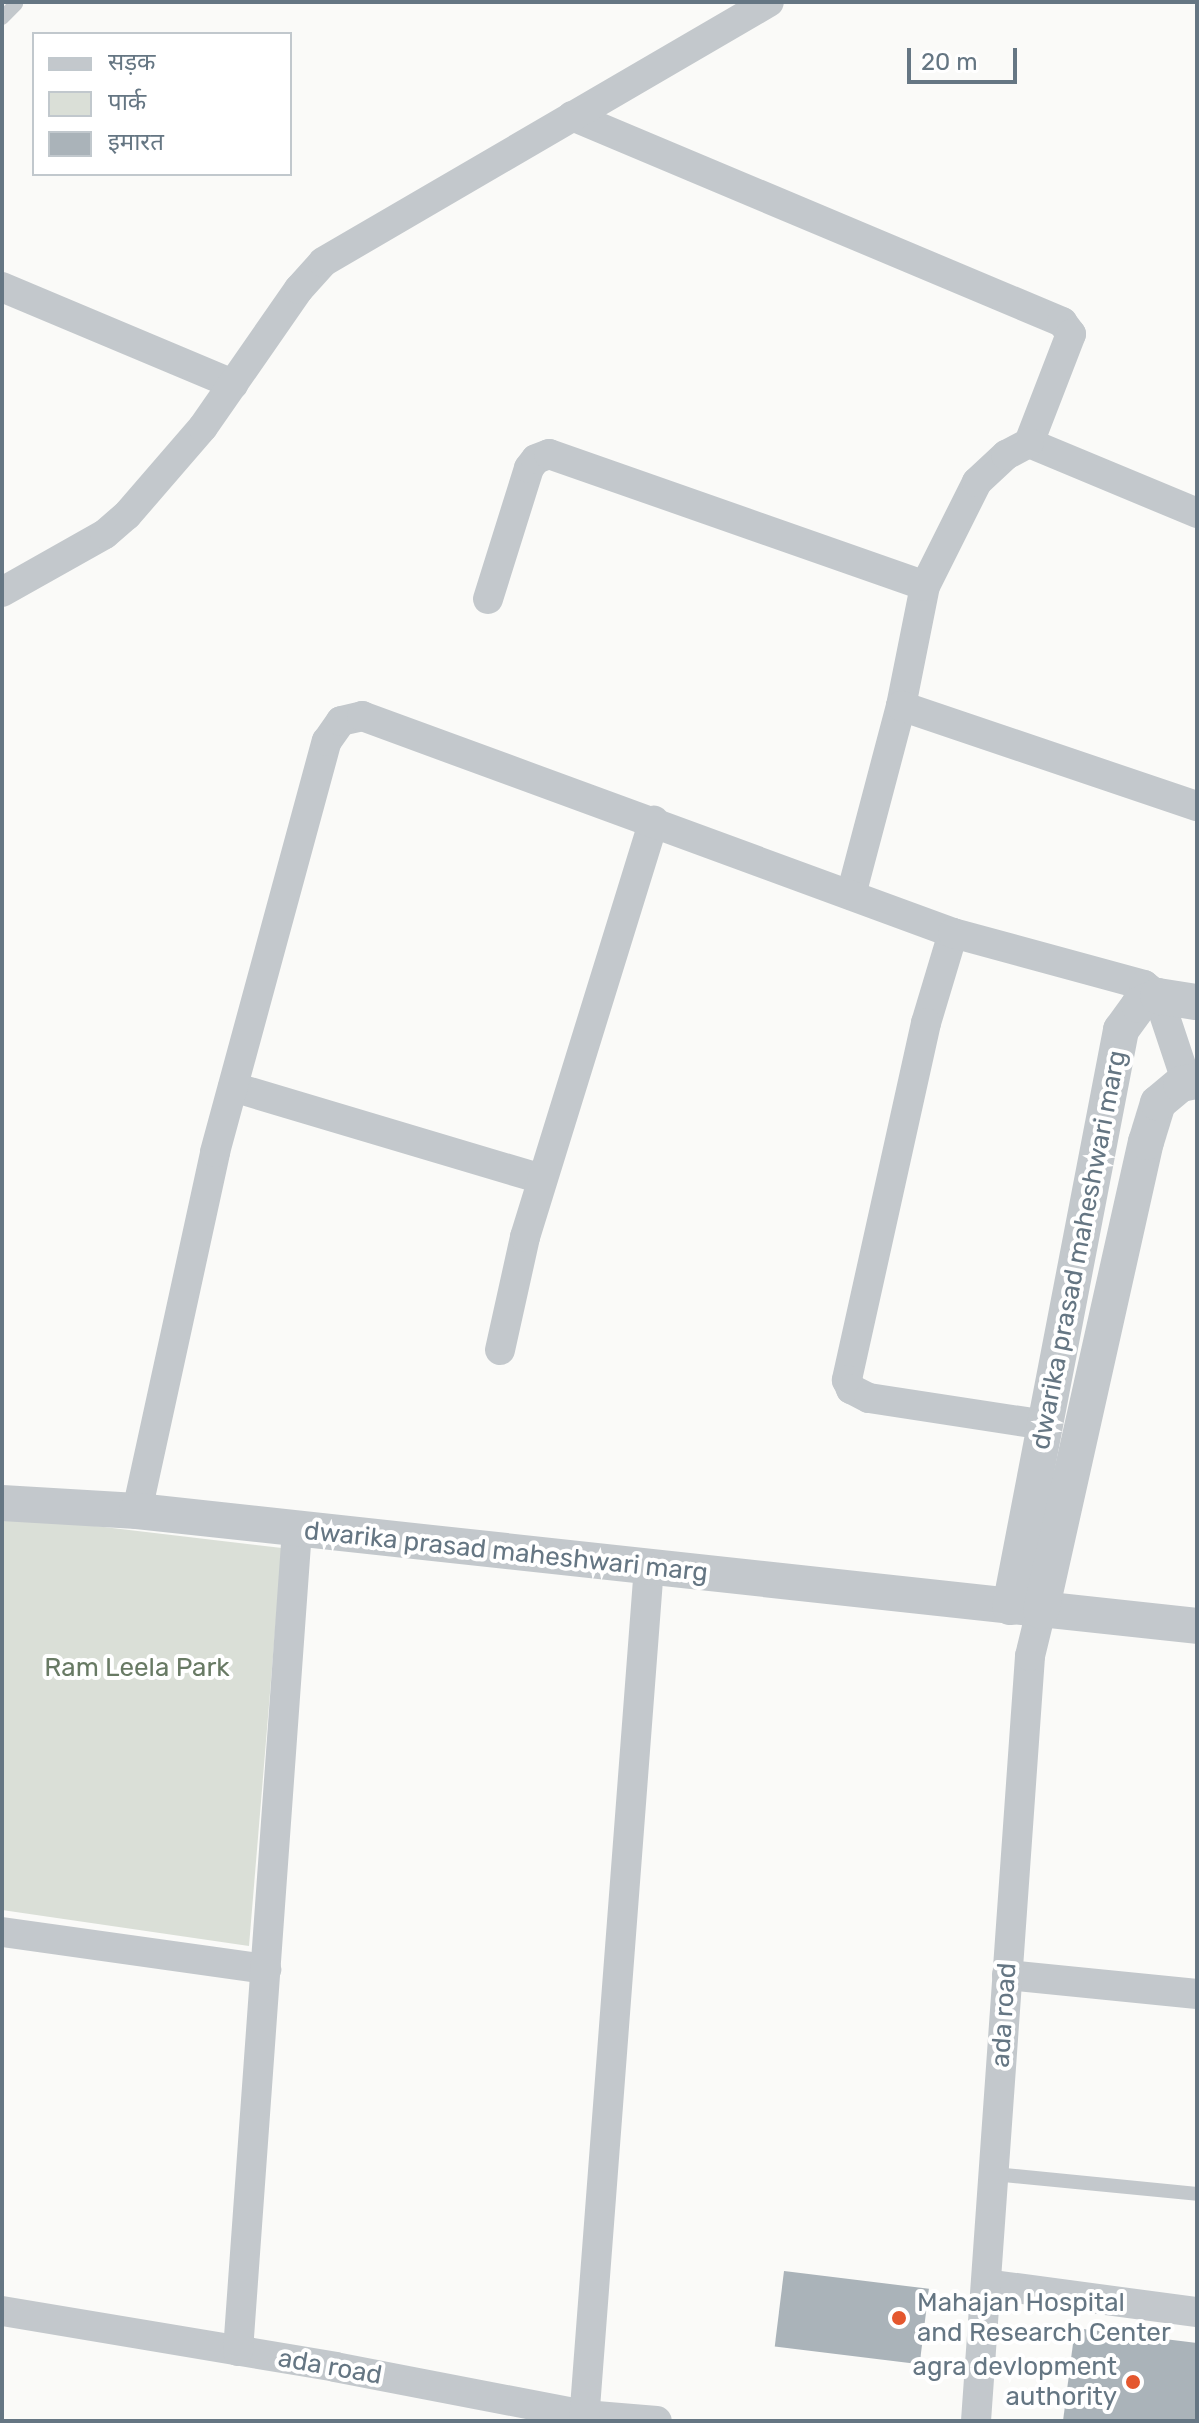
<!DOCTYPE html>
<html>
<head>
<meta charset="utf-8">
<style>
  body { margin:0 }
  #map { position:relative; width:1199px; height:2423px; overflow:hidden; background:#fafaf8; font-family:Rubik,"Noto Sans Devanagari",sans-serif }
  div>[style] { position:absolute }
  .green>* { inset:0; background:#dadfd7 }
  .building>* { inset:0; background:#aab3b9; transform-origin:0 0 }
  .service>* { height:14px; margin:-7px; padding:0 7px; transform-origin:7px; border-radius:7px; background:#c3c8cc }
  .minor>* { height:30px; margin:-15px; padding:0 15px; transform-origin:15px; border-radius:15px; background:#c3c8cc }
  .tertiary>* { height:36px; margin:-18px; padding:0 18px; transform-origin:18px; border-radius:18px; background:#c3c8cc }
  .dots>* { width:22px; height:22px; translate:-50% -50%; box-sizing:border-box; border:4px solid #fff; border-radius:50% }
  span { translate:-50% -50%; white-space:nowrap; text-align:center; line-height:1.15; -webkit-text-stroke:8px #fff; paint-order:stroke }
  .street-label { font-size:26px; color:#657683 }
  .park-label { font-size:26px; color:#687a64 }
  .poi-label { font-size:26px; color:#657683 }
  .left { translate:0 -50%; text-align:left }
  .right { translate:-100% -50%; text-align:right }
  .frame { position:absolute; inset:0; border:4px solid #657683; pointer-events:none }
  .legend { position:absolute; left:32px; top:32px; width:260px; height:144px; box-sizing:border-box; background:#fff; border:2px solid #c1c8cd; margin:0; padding:10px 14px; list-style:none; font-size:24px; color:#657683 }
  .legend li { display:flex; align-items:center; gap:16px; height:40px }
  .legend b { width:40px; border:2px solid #c1c8cd }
  .scale { position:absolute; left:907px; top:48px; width:110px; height:36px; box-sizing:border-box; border:4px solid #657683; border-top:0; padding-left:10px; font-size:24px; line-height:28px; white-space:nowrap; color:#657683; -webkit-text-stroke:6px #fff; paint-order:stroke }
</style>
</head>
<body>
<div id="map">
  <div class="green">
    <i style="clip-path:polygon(2px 1515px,282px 1548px,249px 1946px,2px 1910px)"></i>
  </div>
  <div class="building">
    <i style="left:784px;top:2271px;width:146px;height:76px;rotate:7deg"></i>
    <i style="clip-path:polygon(1075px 2328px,1197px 2343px,1197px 2421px,1063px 2421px)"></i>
  </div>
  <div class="service">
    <i style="left:2px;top:18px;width:20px;rotate:-45deg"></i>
    <i style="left:994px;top:2174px;width:204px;rotate:5.6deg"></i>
  </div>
  <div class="minor">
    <i style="left:572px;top:116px;width:532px;rotate:22.8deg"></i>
    <i style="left:1062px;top:322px;width:15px;rotate:53deg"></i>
    <i style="left:1071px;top:334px;width:117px;rotate:111.1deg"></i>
    <i style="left:1029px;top:443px;width:182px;rotate:22.6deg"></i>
    <i style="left:2px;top:287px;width:251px;rotate:22.8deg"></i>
    <i style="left:2px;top:592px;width:118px;rotate:-29.4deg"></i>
    <i style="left:105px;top:534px;width:29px;rotate:-41deg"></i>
    <i style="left:127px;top:515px;width:116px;rotate:-49.2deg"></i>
    <i style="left:203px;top:427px;width:168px;rotate:-55.2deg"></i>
    <i style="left:299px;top:289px;width:36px;rotate:-48deg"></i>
    <i style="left:323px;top:262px;width:516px;rotate:-30.24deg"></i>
    <i style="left:488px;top:599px;width:137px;rotate:-72.6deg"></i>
    <i style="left:529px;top:468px;width:11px;rotate:-52deg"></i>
    <i style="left:536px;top:459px;width:14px;rotate:-21deg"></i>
    <i style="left:549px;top:454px;width:398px;rotate:19.3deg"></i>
    <i style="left:901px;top:706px;width:122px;rotate:-78.7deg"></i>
    <i style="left:925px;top:586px;width:116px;rotate:-63.4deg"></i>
    <i style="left:977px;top:482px;width:40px;rotate:-43deg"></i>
    <i style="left:1006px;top:455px;width:26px;rotate:-28deg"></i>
    <i style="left:851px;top:895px;width:196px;rotate:-75.2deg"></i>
    <i style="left:901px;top:706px;width:312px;rotate:18.7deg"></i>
    <i style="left:953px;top:933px;width:94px;rotate:106.7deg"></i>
    <i style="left:926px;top:1023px;width:366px;rotate:102.5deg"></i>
    <i style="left:847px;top:1380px;width:10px;rotate:66deg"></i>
    <i style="left:851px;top:1389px;width:20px;rotate:27deg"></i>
    <i style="left:869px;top:1398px;width:178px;rotate:8.7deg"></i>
    <i style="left:233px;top:1087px;width:322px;rotate:16.6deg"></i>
    <i style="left:500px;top:1350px;width:116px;rotate:-77.5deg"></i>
    <i style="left:525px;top:1237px;width:436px;rotate:-72.8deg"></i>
    <i style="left:137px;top:1511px;width:367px;rotate:-77.7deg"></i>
    <i style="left:215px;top:1152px;width:426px;rotate:-74.8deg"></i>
    <i style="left:327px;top:741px;width:24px;rotate:-55deg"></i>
    <i style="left:341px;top:721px;width:22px;rotate:-13deg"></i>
    <i style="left:362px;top:716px;width:630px;rotate:20.16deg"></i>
    <i style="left:953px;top:933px;width:198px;rotate:15.2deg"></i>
    <i style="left:1144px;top:985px;width:18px;rotate:38deg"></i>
    <i style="left:1158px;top:996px;width:92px;rotate:71.6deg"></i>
    <i style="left:2px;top:1932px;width:267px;rotate:8deg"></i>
    <i style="left:1007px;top:1975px;width:191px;rotate:5.7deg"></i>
    <i style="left:986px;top:2284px;width:213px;rotate:7.6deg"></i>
    <i style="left:2px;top:2311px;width:338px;rotate:9.5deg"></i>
    <i style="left:335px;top:2367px;width:254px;rotate:10.9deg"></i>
    <i style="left:584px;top:2415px;width:73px;rotate:4.7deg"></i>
    <i style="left:238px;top:2351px;width:824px;rotate:-85.89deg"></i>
    <i style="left:584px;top:2421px;width:856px;rotate:-85.65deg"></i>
    <i style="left:976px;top:2421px;width:767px;rotate:-85.96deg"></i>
    <i style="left:1030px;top:1656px;width:46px;rotate:-76.3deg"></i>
  </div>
  <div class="tertiary">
    <i style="left:2px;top:1503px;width:135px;rotate:3.4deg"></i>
    <i style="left:137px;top:1511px;width:1066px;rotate:6.19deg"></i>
    <i style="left:1010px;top:1607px;width:588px;rotate:-79.11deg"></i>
    <i style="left:1121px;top:1030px;width:31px;rotate:-54deg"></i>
    <i style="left:1139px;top:1005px;width:21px;rotate:-25deg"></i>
    <i style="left:1158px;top:996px;width:39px;rotate:9deg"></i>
    <i style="left:1041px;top:1611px;width:481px;rotate:-77.4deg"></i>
    <i style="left:1146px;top:1142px;width:41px;rotate:-72.9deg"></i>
    <i style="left:1158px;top:1103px;width:30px;rotate:-40deg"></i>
    <i style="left:1181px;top:1084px;width:16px;rotate:-11deg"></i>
  </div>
  <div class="dots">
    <i style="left:899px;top:2318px;background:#e4572e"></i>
    <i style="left:1133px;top:2382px;background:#e4572e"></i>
  </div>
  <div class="street-label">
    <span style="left:1079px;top:1250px;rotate:-79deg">dwarika prasad maheshwari marg</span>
    <span style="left:506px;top:1552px;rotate:6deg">dwarika prasad maheshwari marg</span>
    <span style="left:1004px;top:2015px;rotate:-86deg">ada road</span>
    <span style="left:330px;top:2367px;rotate:10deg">ada road</span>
  </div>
  <div class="park-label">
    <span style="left:137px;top:1668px">Ram Leela Park</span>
  </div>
  <div class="poi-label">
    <span class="left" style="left:917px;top:2318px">Mahajan Hospital<br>and Research Center</span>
    <span class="right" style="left:1117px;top:2382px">agra devlopment<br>authority</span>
  </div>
  <div class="frame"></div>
  <ul class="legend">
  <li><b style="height:10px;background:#c3c8cc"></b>सड़क</li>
  <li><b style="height:22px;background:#dadfd7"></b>पार्क</li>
  <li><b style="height:22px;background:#aab3b9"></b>इमारत</li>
  </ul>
  <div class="scale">20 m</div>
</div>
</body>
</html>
